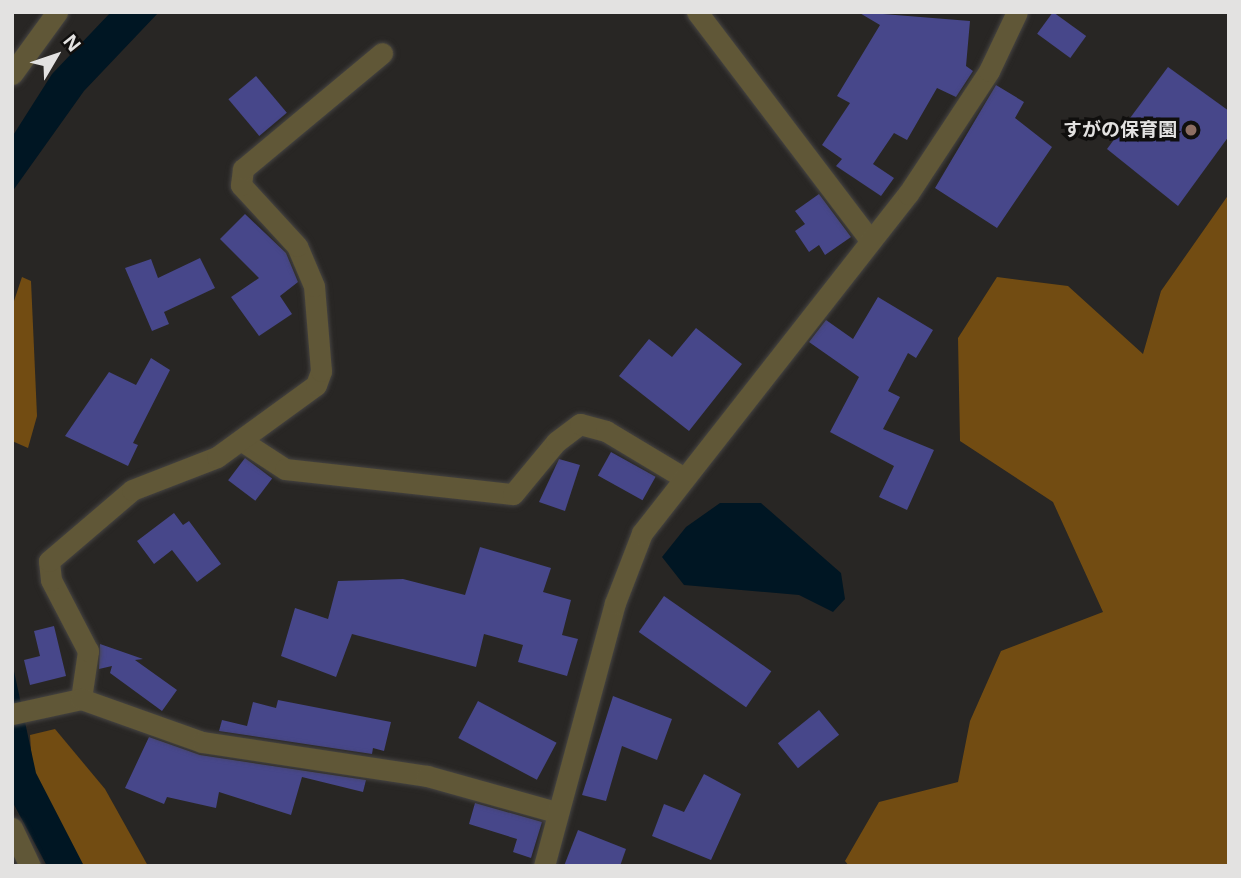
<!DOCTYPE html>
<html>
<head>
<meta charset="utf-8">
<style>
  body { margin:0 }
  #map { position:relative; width:1241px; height:878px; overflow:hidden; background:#282624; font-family:"Open Sans","Noto Sans JP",sans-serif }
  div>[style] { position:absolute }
  .forest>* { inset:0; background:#724c12 }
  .water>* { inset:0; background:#001623 }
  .building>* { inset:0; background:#47478a; transform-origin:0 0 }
  .roads { filter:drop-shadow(0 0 2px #464442) drop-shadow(0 0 2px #464442) }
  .minor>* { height:21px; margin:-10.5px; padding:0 10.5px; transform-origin:10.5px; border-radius:10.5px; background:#605737 }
  .dots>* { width:19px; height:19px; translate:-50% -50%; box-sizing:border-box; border:4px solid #100f0e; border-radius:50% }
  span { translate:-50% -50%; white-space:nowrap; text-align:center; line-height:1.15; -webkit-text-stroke:7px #100f0e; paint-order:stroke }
  .poi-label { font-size:19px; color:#e3e2e1; font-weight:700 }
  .right { translate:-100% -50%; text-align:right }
  .frame { position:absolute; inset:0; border:14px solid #e3e2e1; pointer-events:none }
  .north { position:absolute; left:21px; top:21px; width:70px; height:70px; -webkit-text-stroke:5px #100f0e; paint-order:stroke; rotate:51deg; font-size:19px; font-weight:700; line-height:28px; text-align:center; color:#e3e2e1 }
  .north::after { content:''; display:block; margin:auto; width:24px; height:32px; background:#e3e2e1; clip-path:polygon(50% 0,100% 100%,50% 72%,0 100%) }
</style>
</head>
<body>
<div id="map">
  <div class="forest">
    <i style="clip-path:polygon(1229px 194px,1229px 866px,849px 866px,845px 861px,879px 802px,958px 782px,970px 721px,1001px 651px,1103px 612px,1053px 502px,960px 441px,958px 338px,997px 277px,1068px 286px,1143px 354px,1161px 291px)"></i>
    <i style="clip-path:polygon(22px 277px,31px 281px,37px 416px,28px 448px,12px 441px,12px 307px)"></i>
    <i style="clip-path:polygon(55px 729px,105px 789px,148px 866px,73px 866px,33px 781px,30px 735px)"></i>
  </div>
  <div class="water">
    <i style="clip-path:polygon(111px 12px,159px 12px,84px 91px,12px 192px,12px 137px,52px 74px)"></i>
    <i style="clip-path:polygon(720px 503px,761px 503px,841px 573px,845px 599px,833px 612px,799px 595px,684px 585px,662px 557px,686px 527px)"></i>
    <i style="clip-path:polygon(12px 662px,36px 773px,84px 866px,47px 866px,12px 801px)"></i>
  </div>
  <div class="building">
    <i style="clip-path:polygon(858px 12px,970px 21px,966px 66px,973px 71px,956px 97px,937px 88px,907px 140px,894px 133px,873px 164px,894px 178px,881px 196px,836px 166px,842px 159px,822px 145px,850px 103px,837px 96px,880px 25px)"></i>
    <i style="left:1053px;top:12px;width:41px;height:27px;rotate:36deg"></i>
    <i style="clip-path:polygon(1168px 67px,1229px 111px,1229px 136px,1178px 206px,1107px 149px)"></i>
    <i style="left:256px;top:76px;width:48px;height:36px;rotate:50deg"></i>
    <i style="clip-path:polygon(996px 85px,1024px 102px,1015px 118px,1052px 147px,997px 228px,935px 188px)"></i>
    <i style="clip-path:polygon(819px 194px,851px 237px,825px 255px,819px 245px,809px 252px,795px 231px,805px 224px,795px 211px)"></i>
    <i style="clip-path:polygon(245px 214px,286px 253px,298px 282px,280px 296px,292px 314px,259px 336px,231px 297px,259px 278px,220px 239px)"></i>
    <i style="clip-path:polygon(200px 258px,215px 288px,164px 312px,169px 324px,152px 331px,125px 268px,151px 259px,158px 278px)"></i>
    <i style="clip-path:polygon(878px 297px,933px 330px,916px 358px,908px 353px,888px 391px,900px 397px,883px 429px,934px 450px,907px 510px,879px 497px,894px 466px,830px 432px,859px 377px,809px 342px,826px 320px,853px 339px)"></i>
    <i style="clip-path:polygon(696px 328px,742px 364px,689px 431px,619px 376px,649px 339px,672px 357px)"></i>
    <i style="clip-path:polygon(151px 358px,170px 370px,133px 443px,138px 445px,128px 466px,65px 436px,109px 372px,136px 385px)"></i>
    <i style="left:611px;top:452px;width:51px;height:27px;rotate:29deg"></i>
    <i style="left:245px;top:458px;width:34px;height:28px;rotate:37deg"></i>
    <i style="clip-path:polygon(559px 459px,580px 465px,565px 511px,539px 502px)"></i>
    <i style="clip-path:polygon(174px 513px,183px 525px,189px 521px,221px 564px,197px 582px,172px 550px,154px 564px,137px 541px)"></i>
    <i style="clip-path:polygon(480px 547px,551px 568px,543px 592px,571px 600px,562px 635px,578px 639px,567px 676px,518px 662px,523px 645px,484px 634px,476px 667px,352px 634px,336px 677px,281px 656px,295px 608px,328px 619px,338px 581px,403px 579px,465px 595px)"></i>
    <i style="left:664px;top:596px;width:131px;height:44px;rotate:35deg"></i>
    <i style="clip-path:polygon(54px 626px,66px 676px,30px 685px,24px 660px,40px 656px,34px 631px)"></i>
    <i style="clip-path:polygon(100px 644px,143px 659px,135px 660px,177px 690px,162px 711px,110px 673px,112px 666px,99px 669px)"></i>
    <i style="clip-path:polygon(613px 696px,672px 719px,657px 760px,622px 746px,606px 801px,582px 795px)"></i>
    <i style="clip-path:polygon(278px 700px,391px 722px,384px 751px,373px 748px,372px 754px,219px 731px,222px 720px,247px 726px,253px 702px,276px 708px)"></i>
    <i style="left:478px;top:701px;width:89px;height:42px;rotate:28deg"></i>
    <i style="left:819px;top:710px;width:32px;height:53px;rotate:51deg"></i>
    <i style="clip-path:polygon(149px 737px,200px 755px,366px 780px,363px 792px,302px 777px,291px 815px,219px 792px,216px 808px,167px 797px,164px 804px,125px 788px)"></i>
    <i style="clip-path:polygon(704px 774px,741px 794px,711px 860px,652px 836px,664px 804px,684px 812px)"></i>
    <i style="clip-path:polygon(475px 803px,542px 822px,531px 858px,513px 852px,517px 839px,469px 824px)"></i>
    <i style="clip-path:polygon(578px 830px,626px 849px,620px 866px,564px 866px)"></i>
  </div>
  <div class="roads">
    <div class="minor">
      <i style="left:697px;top:12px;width:286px;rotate:52.8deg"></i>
      <i style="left:12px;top:74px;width:77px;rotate:-54deg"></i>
      <i style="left:242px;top:441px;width:51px;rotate:33.1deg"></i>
      <i style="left:285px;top:469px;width:229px;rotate:6.3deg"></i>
      <i style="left:513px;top:494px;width:67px;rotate:-50.4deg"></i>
      <i style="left:556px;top:442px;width:30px;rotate:-37deg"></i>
      <i style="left:580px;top:424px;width:27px;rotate:15deg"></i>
      <i style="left:606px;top:431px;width:87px;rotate:31deg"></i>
      <i style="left:81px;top:699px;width:49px;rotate:-81.7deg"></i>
      <i style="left:88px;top:651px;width:80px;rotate:-117.5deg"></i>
      <i style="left:51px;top:580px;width:19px;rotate:-96deg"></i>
      <i style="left:49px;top:561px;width:109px;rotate:-40.5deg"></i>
      <i style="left:132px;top:490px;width:91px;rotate:-21.2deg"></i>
      <i style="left:217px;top:457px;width:122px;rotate:-36deg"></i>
      <i style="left:316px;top:385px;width:15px;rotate:-70deg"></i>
      <i style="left:321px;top:371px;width:85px;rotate:-94.7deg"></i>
      <i style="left:314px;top:286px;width:43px;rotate:-113deg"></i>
      <i style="left:297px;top:246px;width:83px;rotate:-132.6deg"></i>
      <i style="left:241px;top:185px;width:16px;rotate:-83deg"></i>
      <i style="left:243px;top:169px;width:181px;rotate:-39.8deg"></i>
      <i style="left:12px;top:714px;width:71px;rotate:-12.3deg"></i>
      <i style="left:81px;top:699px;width:128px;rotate:19.6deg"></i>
      <i style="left:202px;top:742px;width:228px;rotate:8.6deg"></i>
      <i style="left:427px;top:776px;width:134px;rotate:15.6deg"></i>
      <i style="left:12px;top:828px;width:42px;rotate:64.7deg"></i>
      <i style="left:544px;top:866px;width:272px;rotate:-74.9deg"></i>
      <i style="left:615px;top:603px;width:75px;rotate:-68.9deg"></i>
      <i style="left:642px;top:533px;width:431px;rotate:-51.9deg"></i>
      <i style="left:908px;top:194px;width:147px;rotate:-56.6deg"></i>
      <i style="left:989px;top:71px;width:65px;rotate:-64.6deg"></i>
    </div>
  </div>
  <div class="dots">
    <i style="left:1191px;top:130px;background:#8d6e63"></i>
  </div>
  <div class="poi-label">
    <span class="right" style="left:1177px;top:130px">すがの保育園</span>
  </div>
  <div class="frame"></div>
  <div class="north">N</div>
</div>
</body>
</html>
